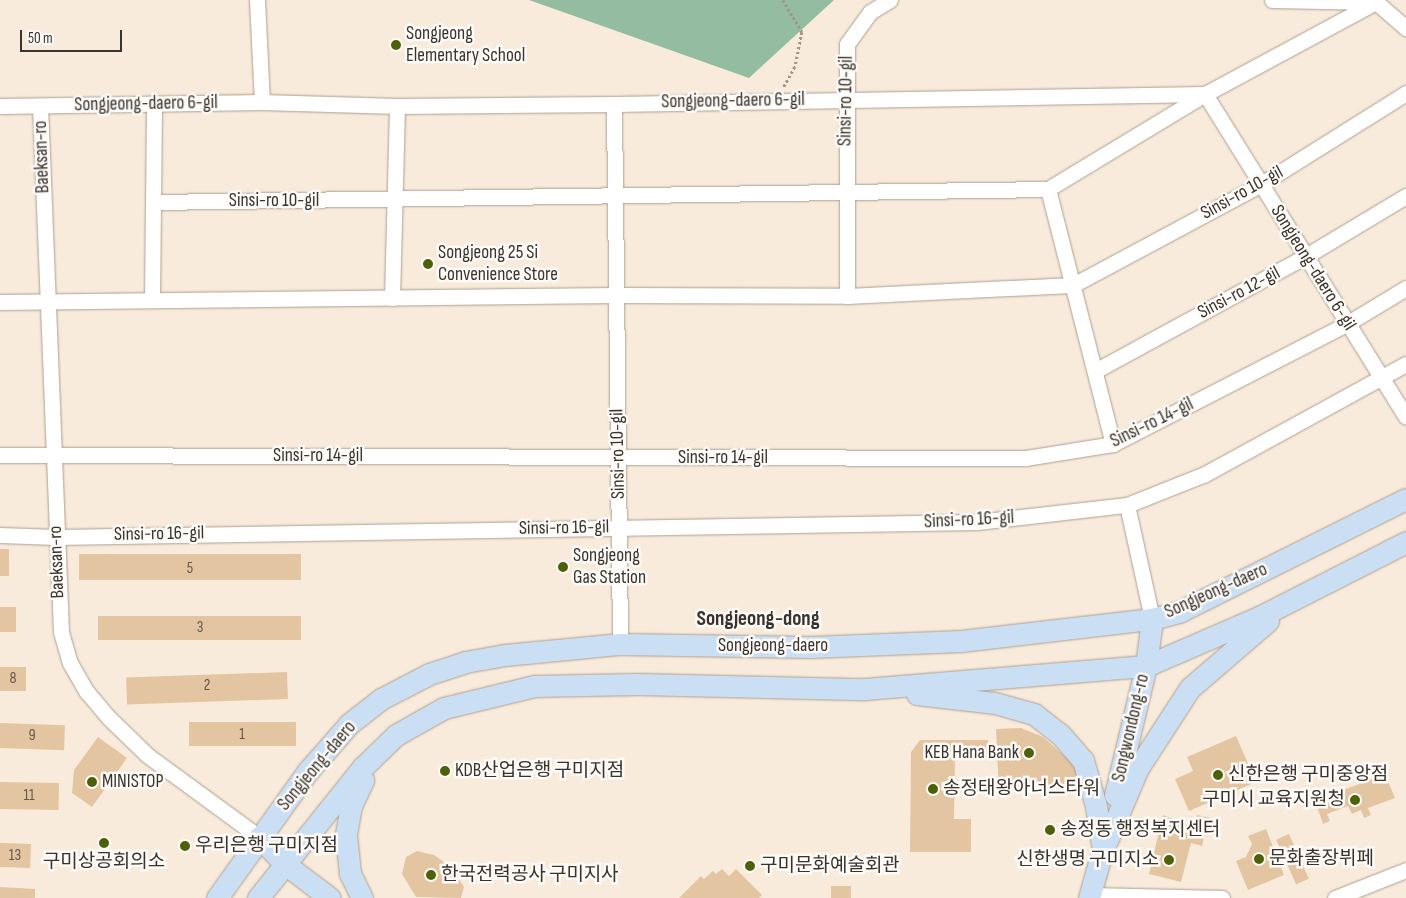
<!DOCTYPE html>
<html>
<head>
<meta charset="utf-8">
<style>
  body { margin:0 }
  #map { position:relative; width:1406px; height:898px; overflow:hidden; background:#f9ebdb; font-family:"Sofia Sans Condensed","Noto Sans KR",sans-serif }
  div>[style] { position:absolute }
  .forest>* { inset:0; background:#93bca0 }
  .building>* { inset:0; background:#e4c5a1; transform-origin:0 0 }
  .path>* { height:2.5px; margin-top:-1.25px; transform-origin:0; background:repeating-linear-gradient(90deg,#9f958a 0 2.5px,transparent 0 5px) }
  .roads { filter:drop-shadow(0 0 1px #ada091) drop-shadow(0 0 1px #ada091) }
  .street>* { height:15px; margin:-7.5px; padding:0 7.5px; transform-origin:7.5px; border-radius:7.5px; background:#fff }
  .secondary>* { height:21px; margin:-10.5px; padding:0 10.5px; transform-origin:10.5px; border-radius:10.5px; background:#cadff4 }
  .dots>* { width:14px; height:14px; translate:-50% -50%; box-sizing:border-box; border:2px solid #fdfaf7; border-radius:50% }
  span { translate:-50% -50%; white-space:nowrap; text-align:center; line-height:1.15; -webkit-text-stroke:5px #fdfaf7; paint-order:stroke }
  .number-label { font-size:16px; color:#63584a }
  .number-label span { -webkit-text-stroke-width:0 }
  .poi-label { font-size:19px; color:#38332d }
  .left { translate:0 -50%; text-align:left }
  .right { translate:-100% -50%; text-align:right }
  .street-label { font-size:19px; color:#38332d }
  .quarter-label { font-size:21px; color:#38332d; font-weight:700 }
  .scale { position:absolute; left:20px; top:30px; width:102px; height:22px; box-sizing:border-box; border:2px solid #38332d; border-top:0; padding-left:6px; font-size:15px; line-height:18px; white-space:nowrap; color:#38332d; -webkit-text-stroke:4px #fdfaf7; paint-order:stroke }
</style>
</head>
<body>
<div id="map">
  <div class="forest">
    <i style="clip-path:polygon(529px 0,834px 0,749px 78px)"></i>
  </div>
  <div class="building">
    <i style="left:0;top:549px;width:9px;height:27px"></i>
    <i style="left:301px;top:554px;width:26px;height:222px;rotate:90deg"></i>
    <i style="left:0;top:607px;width:16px;height:25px"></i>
    <i style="left:301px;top:616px;width:24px;height:203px;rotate:90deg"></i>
    <i style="left:0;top:667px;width:26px;height:24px"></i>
    <i style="left:287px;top:672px;width:27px;height:161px;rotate:88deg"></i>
    <i style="left:296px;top:722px;width:24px;height:107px;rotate:90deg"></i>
    <i style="left:0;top:723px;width:65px;height:25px;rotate:2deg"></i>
    <i style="clip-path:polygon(1021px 728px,1043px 737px,1079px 769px,1085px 786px,999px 791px,996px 729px)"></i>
    <i style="clip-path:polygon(1236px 736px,1256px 782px,1189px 811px,1175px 779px,1193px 771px,1187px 757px)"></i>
    <i style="clip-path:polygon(98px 737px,127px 758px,92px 807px,72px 793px,74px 770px)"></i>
    <i style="clip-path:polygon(920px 740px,988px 740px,988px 758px,955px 758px,954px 819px,971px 819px,971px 852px,910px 852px,911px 752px)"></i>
    <i style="clip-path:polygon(1385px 774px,1395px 798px,1368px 808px,1371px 815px,1364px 818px,1361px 810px,1352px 814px,1348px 806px,1327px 814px,1330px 821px,1323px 824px,1315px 801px)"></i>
    <i style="left:0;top:782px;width:59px;height:27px;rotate:1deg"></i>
    <i style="clip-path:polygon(1163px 815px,1194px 828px,1197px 815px,1215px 819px,1212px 831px,1206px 830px,1202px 846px,1191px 843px,1181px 882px,1149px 874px)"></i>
    <i style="clip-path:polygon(1266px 829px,1284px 875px,1248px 890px,1236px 861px,1246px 857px,1252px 844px,1248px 836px)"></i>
    <i style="left:1289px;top:834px;width:49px;height:14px;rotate:66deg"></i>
    <i style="left:0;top:843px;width:31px;height:24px;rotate:2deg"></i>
    <i style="clip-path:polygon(417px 851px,434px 855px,451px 867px,464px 887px,461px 898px,416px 897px,402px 874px,406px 857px)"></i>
    <i style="clip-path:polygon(722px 869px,729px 876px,736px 869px,762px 895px,759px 898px,679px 898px,701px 876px,704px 879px,713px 871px,716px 874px)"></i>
    <i style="left:831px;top:886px;width:20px;height:12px"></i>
    <i style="clip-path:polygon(0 887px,35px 889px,35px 898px,0 898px)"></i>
  </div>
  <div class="path">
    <i style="left:783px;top:0;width:37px;rotate:59deg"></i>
    <i style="left:802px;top:32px;width:36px;rotate:101deg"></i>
    <i style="left:795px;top:67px;width:23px;rotate:119deg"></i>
  </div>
  <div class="roads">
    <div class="street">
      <i style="left:257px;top:0;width:102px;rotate:87.2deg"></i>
      <i style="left:1272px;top:0;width:104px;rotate:1.1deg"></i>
      <i style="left:1376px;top:2px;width:40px;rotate:41deg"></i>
      <i style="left:614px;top:104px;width:540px;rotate:89.36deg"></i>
      <i style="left:0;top:106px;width:262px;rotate:-0.9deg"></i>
      <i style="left:262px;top:102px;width:135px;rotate:1.7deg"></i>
      <i style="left:397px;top:106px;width:217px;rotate:-0.5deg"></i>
      <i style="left:614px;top:104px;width:591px;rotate:-0.97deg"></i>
      <i style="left:1205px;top:94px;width:380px;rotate:58.1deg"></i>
      <i style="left:40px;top:106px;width:526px;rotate:87.71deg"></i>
      <i style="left:61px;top:632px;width:32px;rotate:74deg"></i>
      <i style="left:70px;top:663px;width:34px;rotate:60deg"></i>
      <i style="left:87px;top:692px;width:34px;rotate:50deg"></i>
      <i style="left:109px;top:718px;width:53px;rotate:44.2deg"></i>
      <i style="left:147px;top:755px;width:139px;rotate:36.2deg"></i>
      <i style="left:1048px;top:189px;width:184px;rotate:-31.2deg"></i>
      <i style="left:1205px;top:94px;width:194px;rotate:-28.3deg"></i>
      <i style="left:1048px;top:189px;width:263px;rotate:75.7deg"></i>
      <i style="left:153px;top:202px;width:895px;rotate:-0.83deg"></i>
      <i style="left:847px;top:296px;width:252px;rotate:-90deg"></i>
      <i style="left:847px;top:44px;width:39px;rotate:-54deg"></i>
      <i style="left:870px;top:12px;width:23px;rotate:-31deg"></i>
      <i style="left:392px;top:298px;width:192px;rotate:-88.5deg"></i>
      <i style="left:152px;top:300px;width:195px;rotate:-89.4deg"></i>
      <i style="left:0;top:302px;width:616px;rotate:-0.65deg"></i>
      <i style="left:616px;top:295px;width:231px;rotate:0.2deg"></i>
      <i style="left:847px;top:296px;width:226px;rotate:-2.8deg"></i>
      <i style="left:1073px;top:285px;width:213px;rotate:-28.2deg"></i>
      <i style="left:1261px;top:184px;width:171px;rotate:-32.1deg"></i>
      <i style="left:1095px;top:371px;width:240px;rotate:-28.6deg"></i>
      <i style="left:1306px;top:256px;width:117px;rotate:-31deg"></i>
      <i style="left:0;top:455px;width:1026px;rotate:0.17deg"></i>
      <i style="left:1026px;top:458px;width:88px;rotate:-9.1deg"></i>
      <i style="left:1113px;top:444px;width:264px;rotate:-27.2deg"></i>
      <i style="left:1348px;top:323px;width:68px;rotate:-31.1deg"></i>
      <i style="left:1127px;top:505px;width:117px;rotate:77.6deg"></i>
      <i style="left:0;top:535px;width:56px;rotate:2deg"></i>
      <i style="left:56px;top:537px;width:921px;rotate:-0.93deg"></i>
      <i style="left:977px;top:522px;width:151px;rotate:-6.5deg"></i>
      <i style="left:1127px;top:505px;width:84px;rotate:-21.7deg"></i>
      <i style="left:1205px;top:474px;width:229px;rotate:-28.7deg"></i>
      <i style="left:1090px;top:895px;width:132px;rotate:1.3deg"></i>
      <i style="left:1335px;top:898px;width:76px;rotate:-21.5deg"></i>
    </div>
    <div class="secondary">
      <i style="left:917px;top:694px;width:79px;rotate:6.6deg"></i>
      <i style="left:995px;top:703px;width:41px;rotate:15.8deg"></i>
      <i style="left:1034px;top:714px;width:33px;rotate:38deg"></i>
      <i style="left:1060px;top:734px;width:35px;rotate:49deg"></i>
      <i style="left:1083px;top:760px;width:48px;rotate:74.2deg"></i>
      <i style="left:1096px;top:806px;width:45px;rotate:81deg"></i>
      <i style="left:1115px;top:795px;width:133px;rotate:-76.5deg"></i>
      <i style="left:1146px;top:666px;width:47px;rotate:-82.7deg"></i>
      <i style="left:259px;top:837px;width:37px;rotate:46deg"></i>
      <i style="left:285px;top:864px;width:56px;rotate:37.1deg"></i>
      <i style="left:1103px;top:850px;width:89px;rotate:-66.9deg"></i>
      <i style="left:1138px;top:768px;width:95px;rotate:-57deg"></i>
      <i style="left:1190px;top:688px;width:103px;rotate:-40.7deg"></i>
      <i style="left:217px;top:898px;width:156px;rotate:-54.4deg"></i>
      <i style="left:308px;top:771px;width:62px;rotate:-48.9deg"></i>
      <i style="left:349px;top:724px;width:41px;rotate:-38deg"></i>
      <i style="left:381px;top:699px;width:54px;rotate:-27.5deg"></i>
      <i style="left:429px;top:674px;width:38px;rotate:-18deg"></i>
      <i style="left:465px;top:662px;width:41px;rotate:-9.9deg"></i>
      <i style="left:505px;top:655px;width:116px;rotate:-5.5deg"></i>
      <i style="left:620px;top:644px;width:191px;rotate:0.9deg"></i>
      <i style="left:811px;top:647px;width:150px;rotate:-2.3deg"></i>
      <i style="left:961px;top:641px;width:192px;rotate:-6.6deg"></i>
      <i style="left:1152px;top:619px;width:30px;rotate:-15deg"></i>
      <i style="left:1181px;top:611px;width:251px;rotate:-26.5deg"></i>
      <i style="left:258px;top:898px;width:168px;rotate:-51.3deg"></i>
      <i style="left:363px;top:767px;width:46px;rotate:-44.1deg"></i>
      <i style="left:396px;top:735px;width:55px;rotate:-29.4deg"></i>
      <i style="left:444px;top:708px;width:93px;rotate:-13.7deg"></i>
      <i style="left:534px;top:686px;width:104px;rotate:-1.1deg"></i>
      <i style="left:638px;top:684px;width:227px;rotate:1.3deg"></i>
      <i style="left:865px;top:689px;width:282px;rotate:-4.7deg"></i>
      <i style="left:1146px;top:666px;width:123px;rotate:-23.4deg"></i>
      <i style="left:1259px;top:617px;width:165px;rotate:-27deg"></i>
      <i style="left:362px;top:898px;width:28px;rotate:-116deg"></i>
      <i style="left:350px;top:873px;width:39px;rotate:-96deg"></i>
      <i style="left:346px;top:834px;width:28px;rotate:-80deg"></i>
      <i style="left:351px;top:806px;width:29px;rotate:-65deg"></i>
      <i style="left:1089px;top:898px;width:63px;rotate:-74.4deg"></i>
    </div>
  </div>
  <div class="dots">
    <i style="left:396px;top:45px;background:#4d610a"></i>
    <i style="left:428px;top:264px;background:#4d610a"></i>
    <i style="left:563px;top:567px;background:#4d610a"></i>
    <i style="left:1029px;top:753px;background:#4d610a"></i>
    <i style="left:445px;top:771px;background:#4d610a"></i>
    <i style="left:1218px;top:775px;background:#4d610a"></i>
    <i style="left:92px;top:782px;background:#4d610a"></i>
    <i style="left:933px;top:789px;background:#4d610a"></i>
    <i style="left:1355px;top:800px;background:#4d610a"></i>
    <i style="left:1050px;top:830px;background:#4d610a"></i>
    <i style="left:104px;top:843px;background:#4d610a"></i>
    <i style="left:185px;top:846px;background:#4d610a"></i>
    <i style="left:1259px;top:859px;background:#4d610a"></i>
    <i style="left:1169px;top:860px;background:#4d610a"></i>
    <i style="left:750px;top:866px;background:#4d610a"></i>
    <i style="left:431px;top:875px;background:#4d610a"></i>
  </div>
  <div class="number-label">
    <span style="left:190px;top:569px">5</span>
    <span style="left:200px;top:628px">3</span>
    <span style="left:13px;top:679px">8</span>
    <span style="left:207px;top:686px">2</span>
    <span style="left:242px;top:735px">1</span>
    <span style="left:32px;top:736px">9</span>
    <span style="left:29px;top:796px">11</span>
    <span style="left:15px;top:856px">13</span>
  </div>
  <div class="poi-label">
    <span class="left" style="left:406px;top:45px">Songjeong<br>Elementary School</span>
    <span class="left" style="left:438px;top:264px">Songjeong 25 Si<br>Convenience Store</span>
    <span class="left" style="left:573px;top:567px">Songjeong<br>Gas Station</span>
    <span class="right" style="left:1019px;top:753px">KEB Hana Bank</span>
    <span class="left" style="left:455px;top:771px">KDB산업은행 구미지점</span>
    <span class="left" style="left:1228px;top:775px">신한은행 구미중앙점</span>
    <span class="left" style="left:102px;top:782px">MINISTOP</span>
    <span class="left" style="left:943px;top:789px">송정태왕아너스타워</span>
    <span class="right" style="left:1345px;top:800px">구미시 교육지원청</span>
    <span class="left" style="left:1060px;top:830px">송정동 행정복지센터</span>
    <span class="left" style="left:195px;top:846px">우리은행 구미지점</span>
    <span class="left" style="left:1269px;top:859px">문화출장뷔페</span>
    <span class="right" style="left:1159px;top:860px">신한생명 구미지소</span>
    <span style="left:104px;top:862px">구미상공회의소</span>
    <span class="left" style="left:760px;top:866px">구미문화예술회관</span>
    <span class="left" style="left:441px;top:875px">한국전력공사 구미지사</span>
  </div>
  <div class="street-label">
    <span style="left:733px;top:101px;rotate:-1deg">Songjeong-daero 6-gil</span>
    <span style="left:846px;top:101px;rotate:-89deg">Sinsi-ro 10-gil</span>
    <span style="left:146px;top:104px;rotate:-1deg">Songjeong-daero 6-gil</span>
    <span style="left:42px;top:157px;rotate:-92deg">Baeksan-ro</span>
    <span style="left:1242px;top:193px;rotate:-29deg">Sinsi-ro 10-gil</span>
    <span style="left:274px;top:201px">Sinsi-ro 10-gil</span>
    <span style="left:1313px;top:268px;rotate:58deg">Songjeong-daero 6-gil</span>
    <span style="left:1239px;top:293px;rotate:-28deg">Sinsi-ro 12-gil</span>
    <span style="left:1152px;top:423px;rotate:-26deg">Sinsi-ro 14-gil</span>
    <span style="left:618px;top:454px;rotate:-91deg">Sinsi-ro 10-gil</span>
    <span style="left:318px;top:456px">Sinsi-ro 14-gil</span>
    <span style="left:723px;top:458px">Sinsi-ro 14-gil</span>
    <span style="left:969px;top:520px;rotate:-3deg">Sinsi-ro 16-gil</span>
    <span style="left:564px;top:528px;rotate:-1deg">Sinsi-ro 16-gil</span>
    <span style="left:159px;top:534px;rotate:-1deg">Sinsi-ro 16-gil</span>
    <span style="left:57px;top:562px;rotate:-92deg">Baeksan-ro</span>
    <span style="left:1216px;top:591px;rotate:-24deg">Songjeong-daero</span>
    <span style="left:773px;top:646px">Songjeong-daero</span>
    <span style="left:1131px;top:728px;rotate:-77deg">Songwondong-ro</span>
    <span style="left:317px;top:766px;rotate:-50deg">Songjeong-daero</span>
  </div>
  <div class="quarter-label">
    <span style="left:758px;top:619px">Songjeong-dong</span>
  </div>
  <div class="scale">50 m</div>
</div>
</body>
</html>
